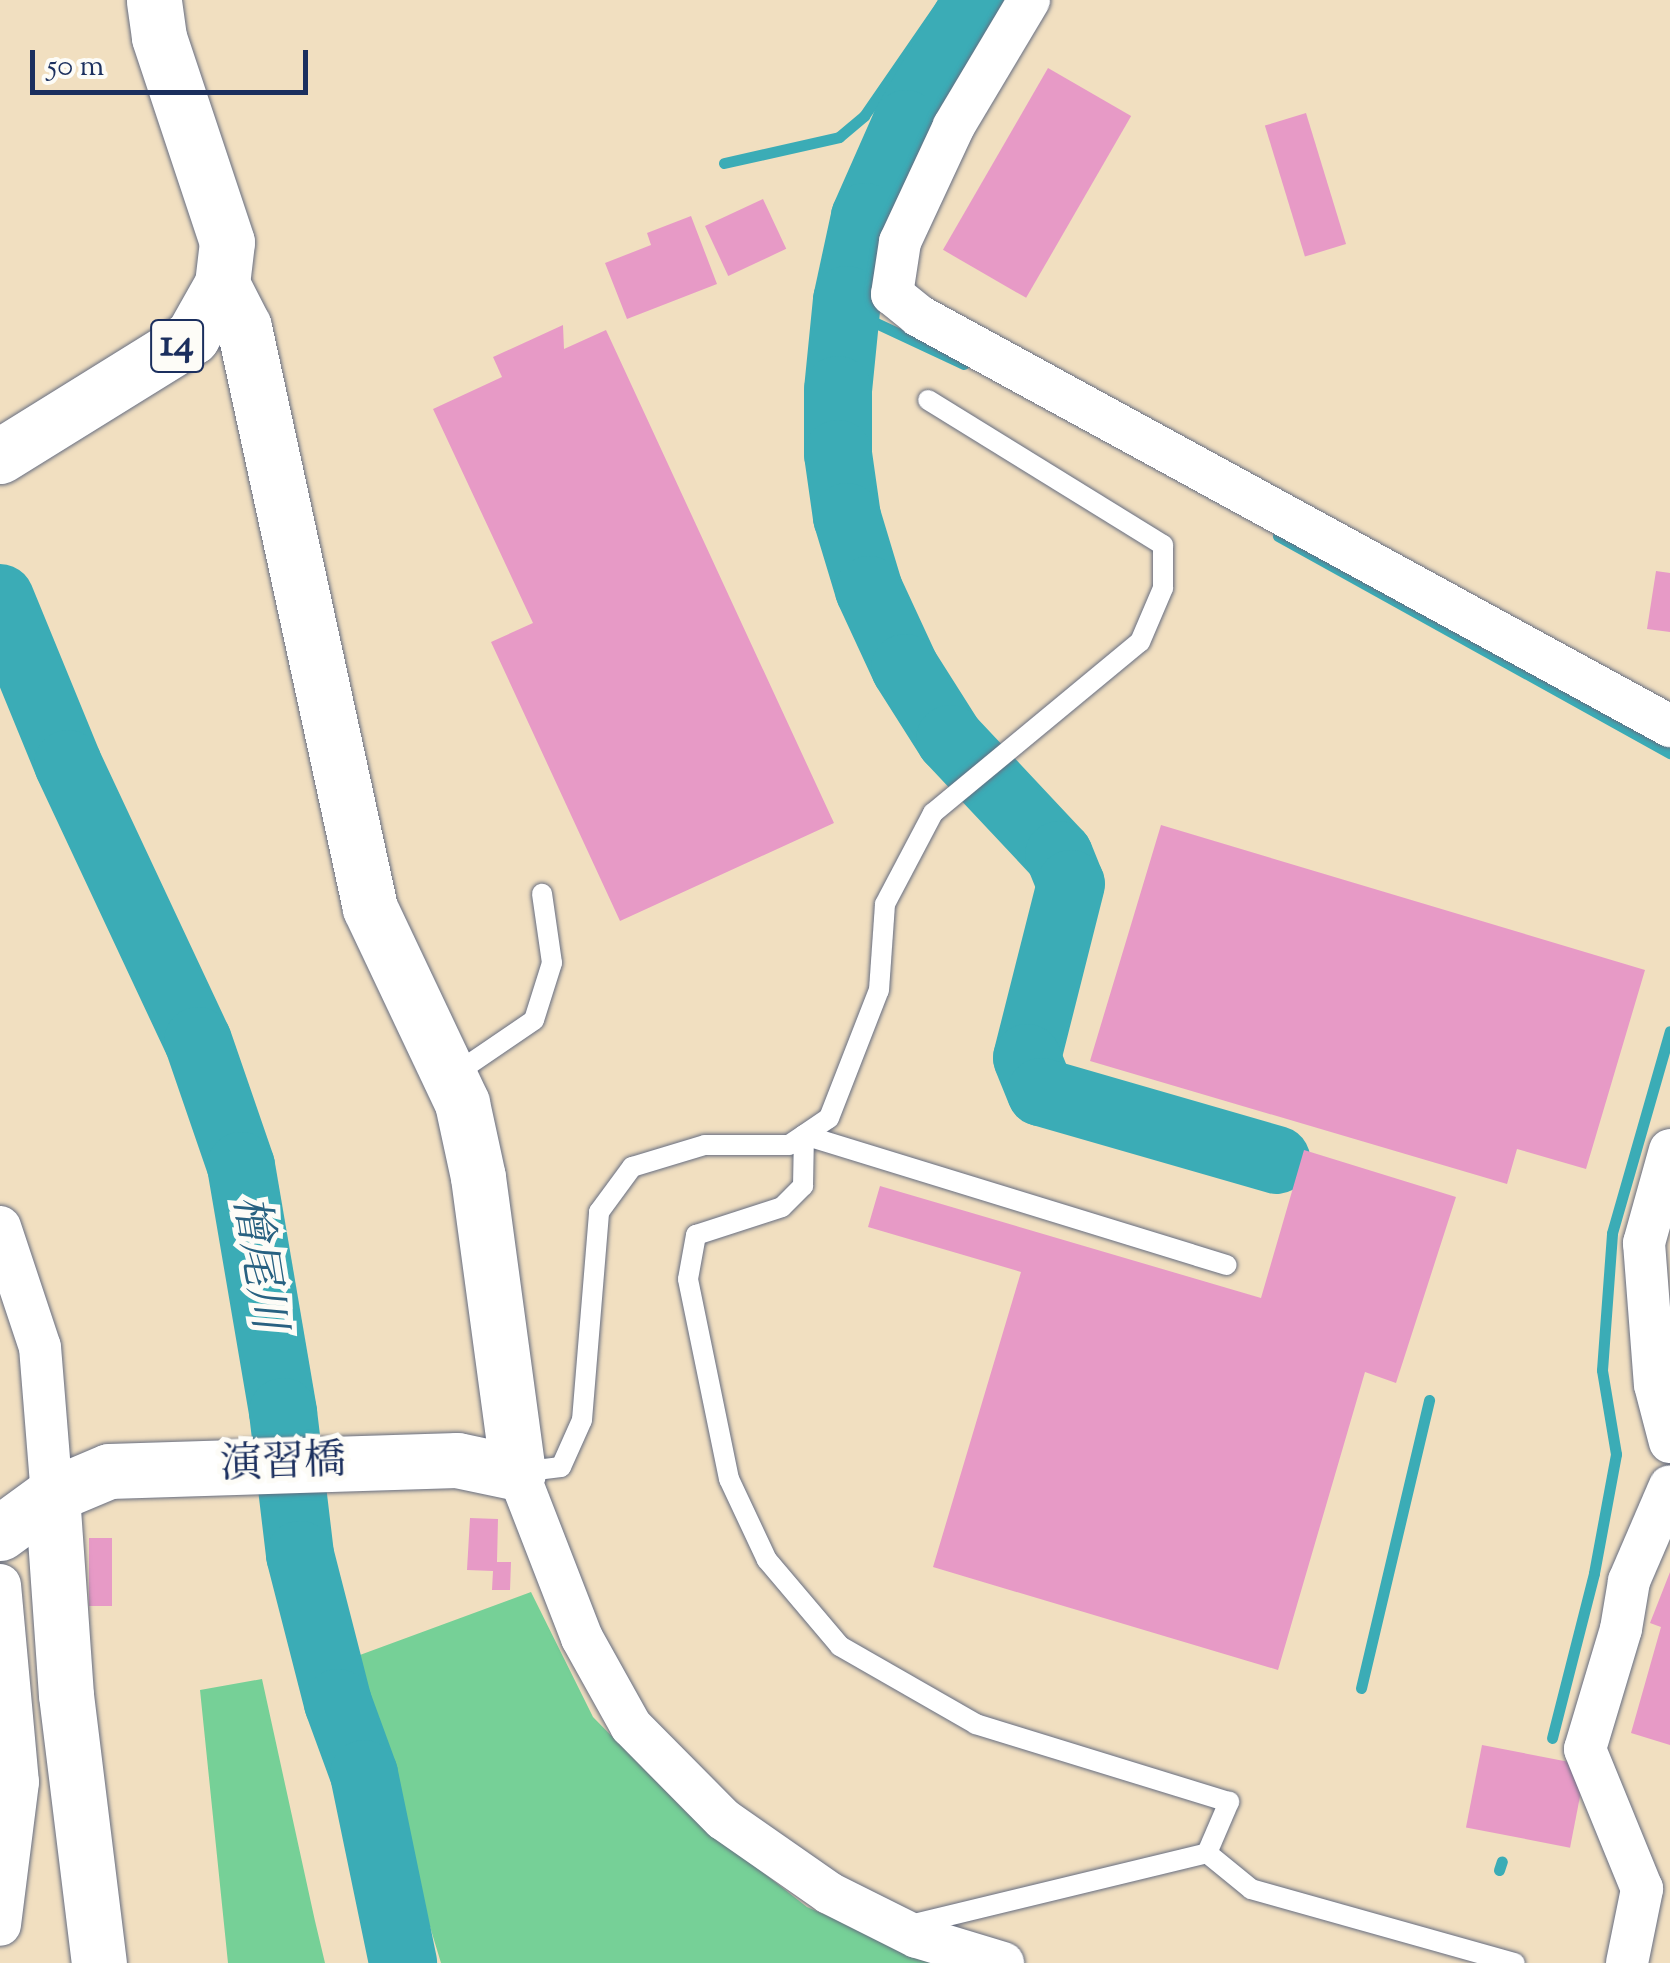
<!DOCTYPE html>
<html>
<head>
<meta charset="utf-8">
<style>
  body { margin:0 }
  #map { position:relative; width:1670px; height:1963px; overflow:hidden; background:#f1dfc0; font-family:"Sorts Mill Goudy","Noto Serif JP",serif }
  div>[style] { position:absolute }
  .green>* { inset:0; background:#76d097 }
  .stream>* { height:11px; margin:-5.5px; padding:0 5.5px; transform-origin:5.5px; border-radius:5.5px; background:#3bacb6 }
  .river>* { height:68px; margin:-34px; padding:0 34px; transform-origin:34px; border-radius:34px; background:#3bacb6 }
  .building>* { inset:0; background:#e79ac6; transform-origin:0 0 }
  .roads { filter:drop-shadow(0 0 2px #666d80) drop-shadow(0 0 2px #666d80) }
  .lane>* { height:20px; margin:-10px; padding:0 10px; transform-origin:10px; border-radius:10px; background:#fff }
  .street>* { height:42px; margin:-21px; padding:0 21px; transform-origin:21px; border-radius:21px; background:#fff }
  .secondary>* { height:55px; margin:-27.5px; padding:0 27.5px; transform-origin:27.5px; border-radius:27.5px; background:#fff }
  .primary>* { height:55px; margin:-27.5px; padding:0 27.5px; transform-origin:27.5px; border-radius:27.5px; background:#fff }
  span { translate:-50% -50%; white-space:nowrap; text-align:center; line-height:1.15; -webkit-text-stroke:10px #fdfcf7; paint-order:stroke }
  .shield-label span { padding:2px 8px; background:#fdfcf7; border:2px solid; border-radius:8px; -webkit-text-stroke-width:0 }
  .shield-label { font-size:40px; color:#1b2f5e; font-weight:700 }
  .street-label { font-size:42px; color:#1b2f5e }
  .water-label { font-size:45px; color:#286181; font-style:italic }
  .scale { position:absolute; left:30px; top:50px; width:278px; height:45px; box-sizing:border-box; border:5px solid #1b2f5e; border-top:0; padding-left:12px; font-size:30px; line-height:35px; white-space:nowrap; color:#1b2f5e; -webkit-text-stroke:8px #fdfcf7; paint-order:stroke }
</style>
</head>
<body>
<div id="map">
  <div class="green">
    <i style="clip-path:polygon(531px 1592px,593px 1717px,688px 1814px,807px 1907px,938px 1963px,441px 1963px,349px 1659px)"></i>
    <i style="clip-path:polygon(262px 1679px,315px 1921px,325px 1963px,228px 1963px,200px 1690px)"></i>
  </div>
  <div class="stream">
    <i style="left:724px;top:163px;width:118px;rotate:-12.7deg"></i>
    <i style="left:839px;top:137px;width:33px;rotate:-40deg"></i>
    <i style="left:864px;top:116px;width:141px;rotate:-55.4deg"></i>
    <i style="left:846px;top:309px;width:130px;rotate:25deg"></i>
    <i style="left:1278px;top:536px;width:448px;rotate:29deg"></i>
    <i style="left:1361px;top:1688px;width:296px;rotate:-76.7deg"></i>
    <i style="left:1552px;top:1738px;width:170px;rotate:-75.7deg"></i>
    <i style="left:1594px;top:1573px;width:121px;rotate:-79.5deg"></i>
    <i style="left:1616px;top:1454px;width:85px;rotate:-99.5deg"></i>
    <i style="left:1602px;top:1370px;width:137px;rotate:-85.8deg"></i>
    <i style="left:1612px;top:1233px;width:210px;rotate:-74deg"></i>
    <i style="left:1499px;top:1870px;width:9px;rotate:-72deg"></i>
  </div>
  <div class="river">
    <i style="left:977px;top:0;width:143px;rotate:119.8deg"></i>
    <i style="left:906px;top:124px;width:102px;rotate:113.8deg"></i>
    <i style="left:865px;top:217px;width:85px;rotate:102.2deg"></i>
    <i style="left:847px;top:300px;width:90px;rotate:95.7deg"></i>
    <i style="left:838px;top:390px;width:64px;rotate:90deg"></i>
    <i style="left:838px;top:454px;width:64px;rotate:81.9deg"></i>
    <i style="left:847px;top:517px;width:76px;rotate:73.2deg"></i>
    <i style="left:869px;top:590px;width:86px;rotate:65.2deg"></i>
    <i style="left:905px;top:668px;width:84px;rotate:57.6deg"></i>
    <i style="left:950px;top:739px;width:159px;rotate:46.8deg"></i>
    <i style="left:1059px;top:855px;width:31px;rotate:68deg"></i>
    <i style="left:1071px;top:884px;width:179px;rotate:104.2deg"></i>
    <i style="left:1027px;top:1058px;width:37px;rotate:68deg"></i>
    <i style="left:1041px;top:1092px;width:245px;rotate:16.1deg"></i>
    <i style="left:0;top:598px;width:179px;rotate:67.7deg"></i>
    <i style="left:68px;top:764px;width:306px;rotate:64.9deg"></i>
    <i style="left:198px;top:1041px;width:132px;rotate:71deg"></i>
    <i style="left:241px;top:1166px;width:250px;rotate:80.3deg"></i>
    <i style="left:283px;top:1412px;width:144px;rotate:83.2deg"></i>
    <i style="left:300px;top:1555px;width:153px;rotate:75.6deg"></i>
    <i style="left:338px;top:1703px;width:76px;rotate:69.9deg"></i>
    <i style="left:364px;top:1774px;width:193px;rotate:78.3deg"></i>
  </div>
  <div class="building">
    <i style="left:1048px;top:68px;width:96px;height:210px;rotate:30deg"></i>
    <i style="left:1306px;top:113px;width:137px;height:43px;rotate:73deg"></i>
    <i style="left:763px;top:199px;width:55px;height:64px;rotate:65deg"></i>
    <i style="clip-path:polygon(691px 216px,717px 284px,627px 319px,605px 263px,651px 245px,647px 233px)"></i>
    <i style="clip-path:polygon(563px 325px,564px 349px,606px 330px,834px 823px,620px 921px,491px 642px,533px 623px,433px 409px,502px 377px,493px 357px)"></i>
    <i style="clip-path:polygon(1656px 571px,1670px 573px,1670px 632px,1647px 629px)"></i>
    <i style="clip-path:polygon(1161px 825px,1645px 970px,1586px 1169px,1517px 1149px,1507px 1184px,1090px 1061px)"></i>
    <i style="clip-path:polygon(1304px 1150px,1456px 1197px,1396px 1383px,1365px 1372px,1278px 1670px,933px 1567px,1021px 1272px,868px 1227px,880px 1186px,1261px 1298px)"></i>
    <i style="clip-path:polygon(470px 1518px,498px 1519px,497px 1562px,511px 1562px,510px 1590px,492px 1590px,493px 1571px,467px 1570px)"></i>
    <i style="left:89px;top:1538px;width:23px;height:68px"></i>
    <i style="clip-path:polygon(1670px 1572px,1670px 1745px,1631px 1733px,1661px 1627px,1650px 1623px)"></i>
    <i style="left:1482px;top:1745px;width:106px;height:84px;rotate:11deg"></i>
  </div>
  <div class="roads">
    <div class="lane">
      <i style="left:452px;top:1076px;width:99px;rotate:-34.3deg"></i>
      <i style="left:534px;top:1020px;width:60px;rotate:-72.5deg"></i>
      <i style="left:552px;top:963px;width:70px;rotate:-98.2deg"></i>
      <i style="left:520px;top:1472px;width:41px;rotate:-7deg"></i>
      <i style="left:561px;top:1467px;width:51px;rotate:-65.9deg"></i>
      <i style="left:582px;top:1420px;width:209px;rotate:-85.3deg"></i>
      <i style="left:599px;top:1212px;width:56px;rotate:-53.7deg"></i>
      <i style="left:632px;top:1167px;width:76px;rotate:-16.8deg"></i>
      <i style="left:705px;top:1145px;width:84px"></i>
      <i style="left:789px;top:1145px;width:48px;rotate:-34deg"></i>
      <i style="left:829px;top:1118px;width:137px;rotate:-68.7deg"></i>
      <i style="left:879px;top:990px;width:86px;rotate:-86deg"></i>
      <i style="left:885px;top:904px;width:103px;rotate:-62.2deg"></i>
      <i style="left:933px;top:813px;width:268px;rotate:-39.6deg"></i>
      <i style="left:1140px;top:642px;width:59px;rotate:-66.9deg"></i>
      <i style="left:1163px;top:588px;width:43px;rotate:-90deg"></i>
      <i style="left:1163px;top:545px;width:276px;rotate:-148.3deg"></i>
      <i style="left:1207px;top:1853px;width:57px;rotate:39.3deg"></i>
      <i style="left:1251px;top:1889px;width:274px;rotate:15.7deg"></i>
      <i style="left:906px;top:1926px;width:310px;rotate:-13.6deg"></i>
      <i style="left:1207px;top:1853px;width:56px;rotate:-66.7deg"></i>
      <i style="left:1229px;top:1802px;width:265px;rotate:-162.9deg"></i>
      <i style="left:976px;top:1724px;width:157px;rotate:-150.2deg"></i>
      <i style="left:840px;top:1646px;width:113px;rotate:-130.3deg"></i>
      <i style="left:767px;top:1560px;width:89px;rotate:-115.1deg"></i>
      <i style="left:729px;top:1479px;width:204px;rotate:-101.6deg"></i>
      <i style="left:688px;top:1279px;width:45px;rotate:-79.7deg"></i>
      <i style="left:696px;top:1235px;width:90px;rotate:-18deg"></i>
      <i style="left:782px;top:1207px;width:30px;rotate:-45deg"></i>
      <i style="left:803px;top:1186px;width:51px;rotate:-88.9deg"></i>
      <i style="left:804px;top:1135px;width:442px;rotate:17.1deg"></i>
    </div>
    <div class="street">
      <i style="left:1029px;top:0;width:147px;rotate:120.8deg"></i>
      <i style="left:954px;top:126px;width:128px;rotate:115deg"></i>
      <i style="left:900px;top:242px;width:53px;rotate:98.7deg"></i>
      <i style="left:892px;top:294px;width:35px;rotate:39deg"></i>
      <i style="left:919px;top:316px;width:856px;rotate:28.63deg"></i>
      <i style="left:1670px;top:1150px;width:97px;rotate:105.6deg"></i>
      <i style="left:1644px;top:1243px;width:142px;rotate:85.6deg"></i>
      <i style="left:1655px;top:1385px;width:59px;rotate:75.3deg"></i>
      <i style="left:0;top:1227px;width:126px;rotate:71.6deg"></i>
      <i style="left:40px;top:1347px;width:148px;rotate:85.4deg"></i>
      <i style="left:518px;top:1473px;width:177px;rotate:68.8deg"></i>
      <i style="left:582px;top:1638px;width:101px;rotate:60.9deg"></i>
      <i style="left:631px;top:1726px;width:131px;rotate:45.3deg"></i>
      <i style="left:723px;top:1819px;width:129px;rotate:34.9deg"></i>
      <i style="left:829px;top:1893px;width:98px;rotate:26.6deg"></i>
      <i style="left:917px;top:1937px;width:90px;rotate:16.8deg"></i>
      <i style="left:0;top:1585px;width:198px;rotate:84.8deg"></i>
      <i style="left:18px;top:1782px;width:144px;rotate:97.2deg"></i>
      <i style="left:1627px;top:1963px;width:76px;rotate:-78.5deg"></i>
      <i style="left:1642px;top:1889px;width:151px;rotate:-112.2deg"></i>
      <i style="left:1585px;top:1749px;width:125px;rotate:-73.3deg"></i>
      <i style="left:1621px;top:1629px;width:49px;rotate:-80.5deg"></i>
      <i style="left:1629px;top:1581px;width:103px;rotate:-66.7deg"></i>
    </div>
    <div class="secondary">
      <i style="left:52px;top:1495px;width:200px;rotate:86deg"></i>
      <i style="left:66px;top:1695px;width:270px;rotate:83deg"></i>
      <i style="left:0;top:1533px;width:64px;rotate:-36.2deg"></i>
      <i style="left:52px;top:1495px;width:62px;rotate:-22.8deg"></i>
      <i style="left:109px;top:1471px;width:348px;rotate:-1.8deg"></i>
      <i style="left:457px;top:1460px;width:62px;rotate:12deg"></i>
      <i style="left:518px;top:1473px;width:299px;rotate:-97.7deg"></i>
      <i style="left:478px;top:1177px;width:76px;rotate:-102.2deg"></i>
      <i style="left:462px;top:1103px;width:216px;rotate:-115.3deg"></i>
      <i style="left:370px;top:908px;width:595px;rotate:-102.24deg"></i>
      <i style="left:244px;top:327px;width:48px;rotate:-117.1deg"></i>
      <i style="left:222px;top:284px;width:42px;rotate:-83.2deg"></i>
      <i style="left:227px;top:242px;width:216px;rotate:-108.4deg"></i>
      <i style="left:159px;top:37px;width:37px;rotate:-98deg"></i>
    </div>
    <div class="primary">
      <i style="left:0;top:456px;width:226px;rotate:-31.8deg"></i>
      <i style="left:192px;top:337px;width:61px;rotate:-60.5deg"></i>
    </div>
  </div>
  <div class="shield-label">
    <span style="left:177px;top:346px">14</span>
  </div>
  <div class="street-label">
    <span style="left:283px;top:1465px;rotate:-2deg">演習橋</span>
  </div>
  <div class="water-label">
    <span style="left:256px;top:1263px;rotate:81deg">檜尾川</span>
  </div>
  <div class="scale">50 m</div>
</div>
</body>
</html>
